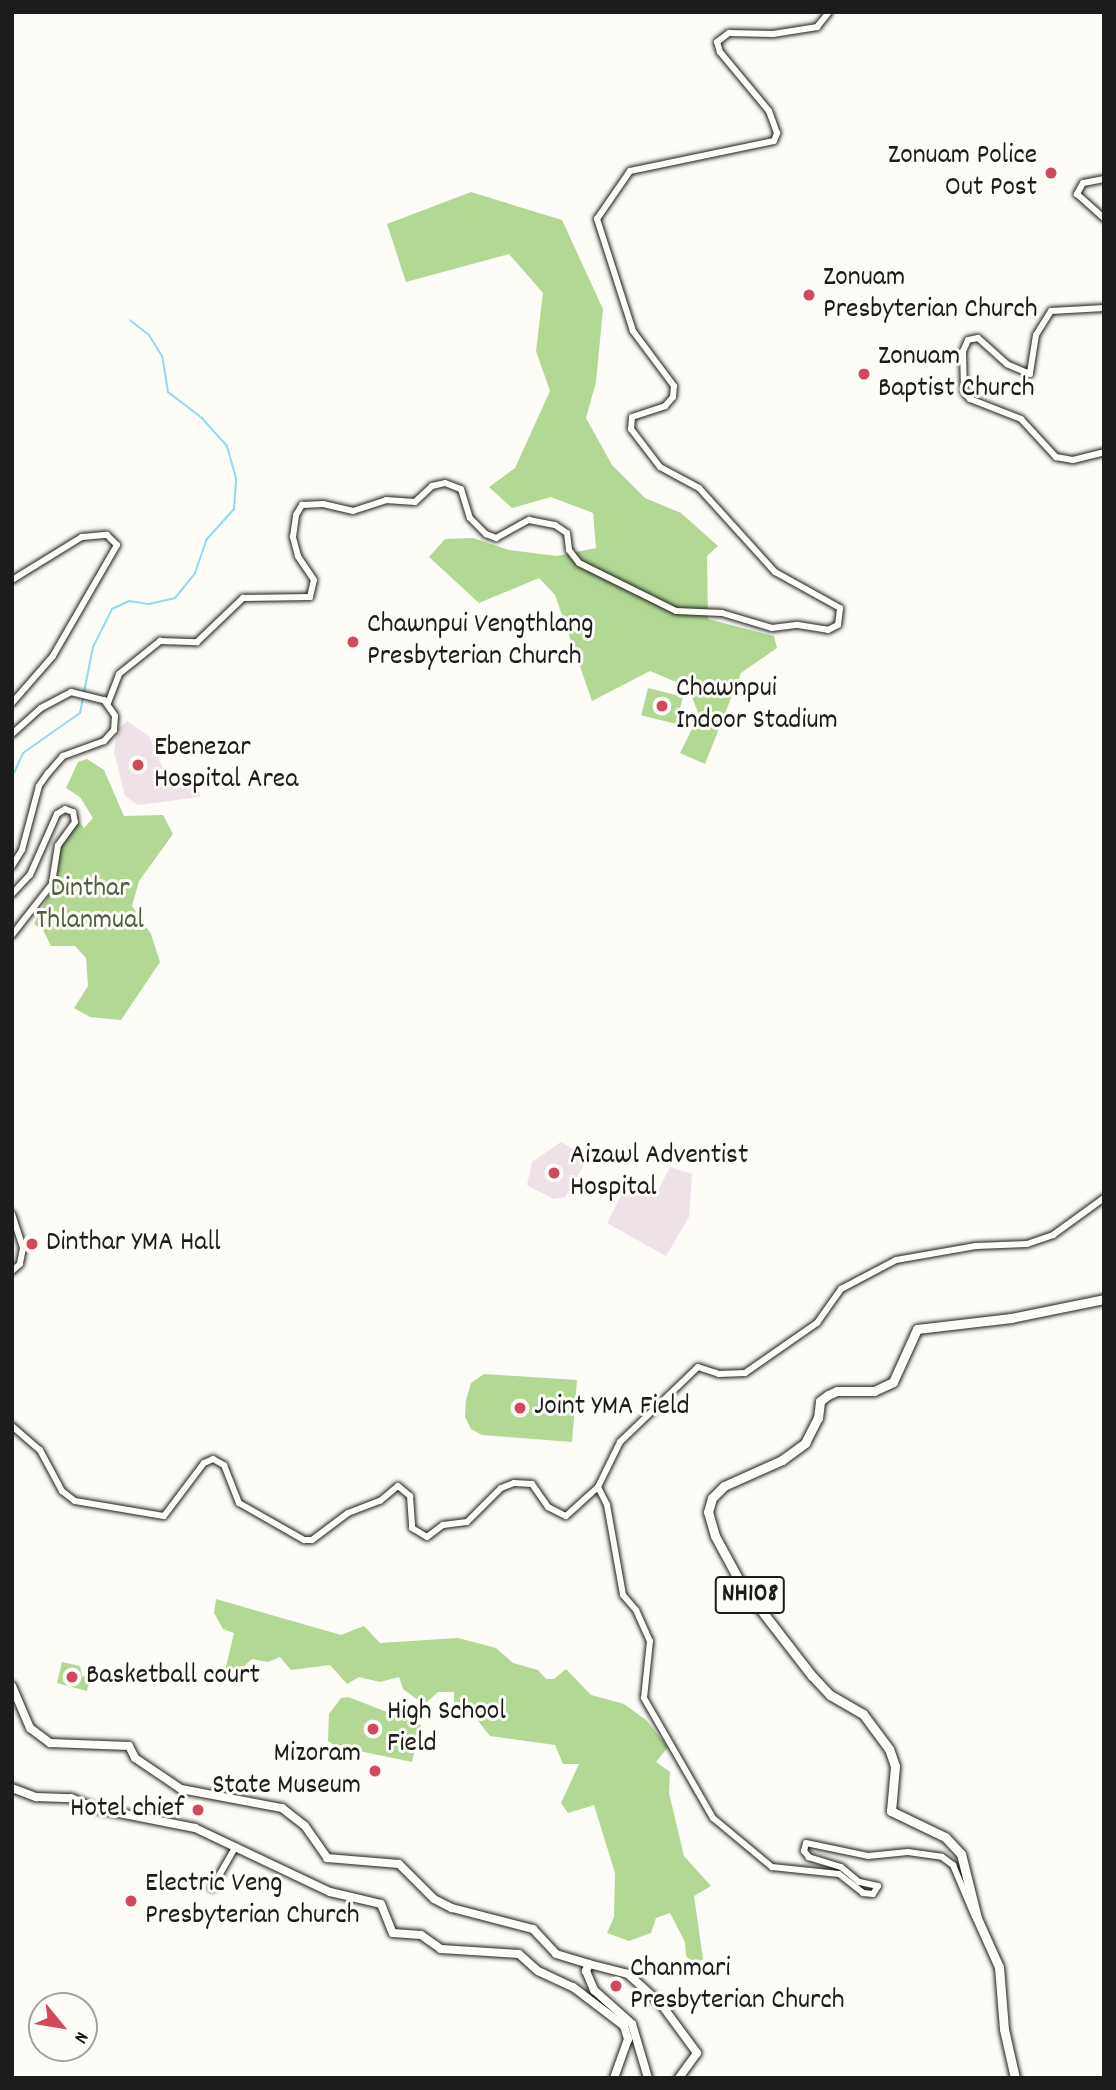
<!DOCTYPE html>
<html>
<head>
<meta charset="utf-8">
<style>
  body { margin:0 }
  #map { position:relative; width:1116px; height:2090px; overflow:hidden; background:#fdfcf7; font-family:Dekko,sans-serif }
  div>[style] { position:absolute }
  .built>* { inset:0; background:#efe1e8 }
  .green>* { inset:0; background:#b2d894; transform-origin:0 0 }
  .stream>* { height:2px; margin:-1px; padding:0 1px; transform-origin:1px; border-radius:1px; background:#90dbf1 }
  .roads { filter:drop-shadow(0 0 2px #1c1c1c) drop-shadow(0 0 2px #1c1c1c) }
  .minor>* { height:6px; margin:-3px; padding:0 3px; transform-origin:3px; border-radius:3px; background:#fdfcf7 }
  .major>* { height:8px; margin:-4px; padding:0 4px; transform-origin:4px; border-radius:4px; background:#fdfcf7 }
  .highway>* { height:9px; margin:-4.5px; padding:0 4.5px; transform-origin:4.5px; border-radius:4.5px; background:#fdfcf7 }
  .dots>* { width:19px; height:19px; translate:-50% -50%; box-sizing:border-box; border:4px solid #fdfcf7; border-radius:50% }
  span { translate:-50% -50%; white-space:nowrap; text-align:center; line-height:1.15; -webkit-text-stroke:6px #fdfcf7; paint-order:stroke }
  .shield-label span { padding:2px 5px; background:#fdfcf7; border:2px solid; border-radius:5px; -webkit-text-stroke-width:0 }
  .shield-label { font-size:26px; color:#1c1c1c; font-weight:700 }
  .poi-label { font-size:28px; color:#1c1c1c }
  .right { translate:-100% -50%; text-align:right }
  .left { translate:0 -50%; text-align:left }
  .park-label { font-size:28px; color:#505e46 }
  .frame { position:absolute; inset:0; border:14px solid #1c1c1c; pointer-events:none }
  .north { position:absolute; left:28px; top:1992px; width:70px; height:70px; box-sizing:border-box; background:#fdfcf7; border:2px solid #a3a29f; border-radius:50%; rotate:120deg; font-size:19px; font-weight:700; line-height:28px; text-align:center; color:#1c1c1c }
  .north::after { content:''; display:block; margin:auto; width:24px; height:32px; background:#d1495b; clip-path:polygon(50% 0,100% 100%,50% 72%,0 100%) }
</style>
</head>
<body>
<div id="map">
  <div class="built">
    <i style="clip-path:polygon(127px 721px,149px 736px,164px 771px,197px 774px,200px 797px,138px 805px,125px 796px,114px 752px,117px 730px)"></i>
    <i style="clip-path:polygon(561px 1142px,588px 1158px,565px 1197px,553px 1199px,527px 1185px,532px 1162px)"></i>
    <i style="clip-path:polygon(670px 1167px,692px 1174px,689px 1217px,666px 1256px,607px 1223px,628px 1182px,656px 1194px)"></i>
  </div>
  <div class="green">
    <i style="clip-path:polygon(471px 192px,562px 220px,603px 309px,596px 382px,586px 418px,612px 465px,645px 498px,681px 513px,718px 546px,707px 556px,708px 619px,774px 636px,777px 648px,741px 673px,705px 764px,680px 753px,699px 715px,688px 687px,650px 671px,592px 701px,555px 595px,539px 578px,479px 603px,429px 557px,445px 539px,473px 538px,509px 550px,557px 556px,596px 548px,593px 513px,551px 497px,512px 508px,489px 487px,515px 468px,550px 391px,536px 351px,543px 293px,509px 254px,406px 282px,387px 224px)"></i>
    <i style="left:648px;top:688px;width:36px;height:28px;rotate:14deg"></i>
    <i style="clip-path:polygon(87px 759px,104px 770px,124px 816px,163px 815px,173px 834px,139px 881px,132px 906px,151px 934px,160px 962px,121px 1020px,90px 1017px,74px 1008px,88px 986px,86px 958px,75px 946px,51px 946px,43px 930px,34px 924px,57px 879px,61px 845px,78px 820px,84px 828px,93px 818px,80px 797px,66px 788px,78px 762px)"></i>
    <i style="clip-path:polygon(484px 1374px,577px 1380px,572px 1442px,482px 1435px,471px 1429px,465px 1417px,466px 1400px,471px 1383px)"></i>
    <i style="clip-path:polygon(216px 1599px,341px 1635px,364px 1626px,380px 1643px,458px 1638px,496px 1648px,513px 1663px,538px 1670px,546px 1679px,554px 1679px,566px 1669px,591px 1695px,624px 1704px,646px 1720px,668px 1747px,656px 1762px,670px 1772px,669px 1793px,684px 1856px,711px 1886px,694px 1896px,703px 1959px,695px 1964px,686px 1956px,685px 1942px,670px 1913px,656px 1918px,651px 1933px,629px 1941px,607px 1933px,614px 1917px,615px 1873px,594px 1805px,568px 1813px,561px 1803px,579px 1764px,563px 1764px,555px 1745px,490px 1736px,475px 1717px,454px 1709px,454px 1692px,438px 1692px,427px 1702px,418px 1700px,403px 1689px,399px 1677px,380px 1682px,359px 1677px,347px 1684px,330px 1665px,291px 1670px,280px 1657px,268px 1662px,252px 1659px,230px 1679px,224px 1675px,234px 1633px,223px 1629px,214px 1613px)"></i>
    <i style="clip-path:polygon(62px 1662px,80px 1666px,82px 1676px,90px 1678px,87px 1691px,57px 1683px)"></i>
    <i style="clip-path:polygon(348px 1697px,421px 1725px,412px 1762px,335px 1746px,328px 1741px,329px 1714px,341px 1698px)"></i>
  </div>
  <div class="stream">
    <i style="left:12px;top:777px;width:26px;rotate:-65deg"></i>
    <i style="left:23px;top:753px;width:70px;rotate:-35.1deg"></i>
    <i style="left:80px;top:713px;width:67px;rotate:-78.9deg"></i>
    <i style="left:93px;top:647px;width:42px;rotate:-63.4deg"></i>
    <i style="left:112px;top:609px;width:19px;rotate:-25deg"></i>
    <i style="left:129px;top:601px;width:20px;rotate:9deg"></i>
    <i style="left:149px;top:604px;width:27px;rotate:-13deg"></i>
    <i style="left:175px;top:598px;width:32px;rotate:-51deg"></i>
    <i style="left:195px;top:573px;width:36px;rotate:-71deg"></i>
    <i style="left:207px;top:539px;width:40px;rotate:-48deg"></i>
    <i style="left:234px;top:509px;width:31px;rotate:-86deg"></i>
    <i style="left:236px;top:478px;width:33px;rotate:-106deg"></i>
    <i style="left:227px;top:446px;width:38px;rotate:-132deg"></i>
    <i style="left:202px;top:418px;width:43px;rotate:-142.6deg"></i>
    <i style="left:168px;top:392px;width:36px;rotate:-99deg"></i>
    <i style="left:162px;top:356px;width:25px;rotate:-122deg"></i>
    <i style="left:149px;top:335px;width:24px;rotate:-142deg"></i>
  </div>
  <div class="roads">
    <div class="minor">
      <i style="left:1104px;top:179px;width:21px;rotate:169deg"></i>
      <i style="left:1083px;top:183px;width:13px;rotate:119deg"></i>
      <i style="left:1077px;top:194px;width:36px;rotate:42deg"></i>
      <i style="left:1104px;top:308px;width:53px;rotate:176.8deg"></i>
      <i style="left:1051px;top:311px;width:28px;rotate:122deg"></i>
      <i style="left:1036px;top:335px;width:39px;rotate:99deg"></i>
      <i style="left:1030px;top:374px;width:25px;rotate:-157deg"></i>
      <i style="left:1007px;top:364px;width:39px;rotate:-138deg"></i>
      <i style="left:978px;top:338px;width:10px;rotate:169deg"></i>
      <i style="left:968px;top:340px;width:12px;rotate:114deg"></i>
      <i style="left:963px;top:351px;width:41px;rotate:88.6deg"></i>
      <i style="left:964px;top:392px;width:9px;rotate:49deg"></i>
      <i style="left:970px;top:399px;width:55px;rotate:21.4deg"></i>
      <i style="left:1021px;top:419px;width:52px;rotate:47.4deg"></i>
      <i style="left:1056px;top:457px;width:17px;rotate:10deg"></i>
      <i style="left:1073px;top:460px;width:32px;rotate:-14deg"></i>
      <i style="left:12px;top:580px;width:82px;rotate:-31.6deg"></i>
      <i style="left:82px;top:537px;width:25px;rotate:-5deg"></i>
      <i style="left:107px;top:535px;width:14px;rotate:45deg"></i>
      <i style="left:117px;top:545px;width:128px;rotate:120deg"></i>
      <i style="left:53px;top:656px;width:62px;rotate:131.1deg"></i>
      <i style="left:108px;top:703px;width:31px;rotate:-69deg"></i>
      <i style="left:119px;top:674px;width:53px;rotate:-38.8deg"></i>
      <i style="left:160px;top:641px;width:37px;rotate:2deg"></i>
      <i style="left:197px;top:642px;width:64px;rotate:-43.7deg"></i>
      <i style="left:243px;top:598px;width:67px;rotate:-0.9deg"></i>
      <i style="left:310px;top:597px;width:17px;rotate:-77deg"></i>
      <i style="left:314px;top:580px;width:29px;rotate:-124deg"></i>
      <i style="left:298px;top:556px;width:20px;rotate:-105deg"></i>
      <i style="left:293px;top:537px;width:22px;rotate:-82deg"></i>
      <i style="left:296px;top:515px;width:12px;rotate:-59deg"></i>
      <i style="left:302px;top:505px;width:21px;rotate:-3deg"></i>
      <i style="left:323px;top:504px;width:31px;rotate:13deg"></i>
      <i style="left:353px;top:511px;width:35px;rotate:-18deg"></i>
      <i style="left:386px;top:500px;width:29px;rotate:4deg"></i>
      <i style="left:415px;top:502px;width:23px;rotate:-43deg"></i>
      <i style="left:432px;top:486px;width:13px;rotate:-13deg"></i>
      <i style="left:445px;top:483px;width:17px;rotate:21deg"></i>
      <i style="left:461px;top:489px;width:30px;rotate:73deg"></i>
      <i style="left:470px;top:518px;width:23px;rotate:45deg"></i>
      <i style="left:486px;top:534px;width:11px;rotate:22deg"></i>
      <i style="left:496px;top:538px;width:38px;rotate:-29deg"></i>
      <i style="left:529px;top:520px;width:26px;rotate:11deg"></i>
      <i style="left:555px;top:525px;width:14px;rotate:34deg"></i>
      <i style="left:567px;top:533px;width:17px;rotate:83deg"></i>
      <i style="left:569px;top:550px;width:16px;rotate:52deg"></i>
      <i style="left:579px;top:563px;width:108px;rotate:26.3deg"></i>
      <i style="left:676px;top:611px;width:46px;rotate:2.5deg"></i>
      <i style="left:722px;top:613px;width:52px;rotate:16.7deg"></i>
      <i style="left:772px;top:628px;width:26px;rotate:-7deg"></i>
      <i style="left:798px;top:625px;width:30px;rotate:9deg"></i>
      <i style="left:828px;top:630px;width:11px;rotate:-27deg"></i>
      <i style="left:838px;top:625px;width:17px;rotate:-83deg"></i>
      <i style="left:840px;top:608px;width:74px;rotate:-151deg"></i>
      <i style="left:775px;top:572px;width:113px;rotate:-132.1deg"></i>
      <i style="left:699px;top:488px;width:44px;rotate:-151.7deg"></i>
      <i style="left:660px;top:467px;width:48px;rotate:-127.3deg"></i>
      <i style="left:631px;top:429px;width:12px;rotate:-85deg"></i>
      <i style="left:632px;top:417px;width:35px;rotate:-18deg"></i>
      <i style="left:665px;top:406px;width:12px;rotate:-48deg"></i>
      <i style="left:673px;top:397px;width:11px;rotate:-85deg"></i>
      <i style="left:674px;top:386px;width:69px;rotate:-126.7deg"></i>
      <i style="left:633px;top:331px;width:118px;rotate:-107.8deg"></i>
      <i style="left:597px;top:219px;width:58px;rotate:-55.5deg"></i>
      <i style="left:630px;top:171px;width:147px;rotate:-11.8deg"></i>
      <i style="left:774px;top:141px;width:9px;rotate:-69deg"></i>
      <i style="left:777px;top:133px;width:23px;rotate:-110deg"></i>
      <i style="left:769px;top:111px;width:77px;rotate:-129.7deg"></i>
      <i style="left:720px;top:52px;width:10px;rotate:-107deg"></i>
      <i style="left:717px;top:42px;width:15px;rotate:-37deg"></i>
      <i style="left:729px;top:33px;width:44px;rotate:1.3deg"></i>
      <i style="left:773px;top:34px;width:45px;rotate:-9deg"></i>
      <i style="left:817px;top:27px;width:19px;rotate:-51deg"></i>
      <i style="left:12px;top:734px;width:39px;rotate:-42deg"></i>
      <i style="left:41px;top:708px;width:34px;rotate:-28deg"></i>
      <i style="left:71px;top:692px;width:34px;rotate:14deg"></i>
      <i style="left:104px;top:700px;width:19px;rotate:55deg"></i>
      <i style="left:115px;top:716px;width:14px;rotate:94deg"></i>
      <i style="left:114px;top:730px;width:15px;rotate:132deg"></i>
      <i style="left:104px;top:741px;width:44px;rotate:159.9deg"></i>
      <i style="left:63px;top:756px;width:23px;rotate:131deg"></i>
      <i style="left:48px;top:773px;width:16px;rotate:125deg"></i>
      <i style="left:39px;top:786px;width:66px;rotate:104.9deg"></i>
      <i style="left:22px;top:850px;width:19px;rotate:122deg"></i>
      <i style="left:12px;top:894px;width:26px;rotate:-47deg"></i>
      <i style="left:30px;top:875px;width:67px;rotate:-66.1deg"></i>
      <i style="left:57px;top:814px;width:9px;rotate:-32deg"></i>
      <i style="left:65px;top:809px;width:9px;rotate:21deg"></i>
      <i style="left:73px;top:812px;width:10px;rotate:79deg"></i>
      <i style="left:75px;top:822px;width:29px;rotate:126deg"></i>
      <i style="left:58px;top:845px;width:39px;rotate:99deg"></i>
      <i style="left:52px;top:884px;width:65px;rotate:128.1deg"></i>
      <i style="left:12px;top:1214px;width:36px;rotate:72deg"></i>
      <i style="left:23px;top:1248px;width:16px;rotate:101deg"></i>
      <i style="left:20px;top:1264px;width:11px;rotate:139deg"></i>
      <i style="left:12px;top:1426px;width:37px;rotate:41deg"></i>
      <i style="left:40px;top:1450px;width:47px;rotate:61.8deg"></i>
      <i style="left:62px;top:1491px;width:16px;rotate:38deg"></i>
      <i style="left:75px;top:1501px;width:90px;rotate:9.6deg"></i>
      <i style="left:164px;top:1516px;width:66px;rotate:-53deg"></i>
      <i style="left:204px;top:1463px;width:10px;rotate:-24deg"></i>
      <i style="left:213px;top:1459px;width:13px;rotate:29deg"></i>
      <i style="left:224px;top:1465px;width:41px;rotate:68.5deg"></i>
      <i style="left:239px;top:1503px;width:75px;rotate:29.6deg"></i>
      <i style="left:304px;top:1540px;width:8px"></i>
      <i style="left:312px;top:1540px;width:45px;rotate:-36.9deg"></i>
      <i style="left:348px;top:1513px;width:34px;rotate:-21deg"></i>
      <i style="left:380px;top:1501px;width:23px;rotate:-40deg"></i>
      <i style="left:398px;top:1486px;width:16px;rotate:40deg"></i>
      <i style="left:410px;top:1496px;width:32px;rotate:86deg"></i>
      <i style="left:412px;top:1528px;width:17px;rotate:31deg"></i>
      <i style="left:427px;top:1537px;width:20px;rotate:-37deg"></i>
      <i style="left:443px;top:1525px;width:24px;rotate:-7deg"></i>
      <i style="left:467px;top:1522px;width:48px;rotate:-45deg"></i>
      <i style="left:501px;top:1488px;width:14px;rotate:-21deg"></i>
      <i style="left:514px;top:1483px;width:18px;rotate:3deg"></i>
      <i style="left:532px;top:1484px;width:28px;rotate:55deg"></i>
      <i style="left:548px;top:1507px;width:20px;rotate:27deg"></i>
      <i style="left:566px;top:1516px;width:43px;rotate:-42.2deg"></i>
      <i style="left:598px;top:1487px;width:20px;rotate:63deg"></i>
      <i style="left:607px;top:1505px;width:91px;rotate:79.9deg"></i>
      <i style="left:623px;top:1595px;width:20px;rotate:49deg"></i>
      <i style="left:636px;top:1610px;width:34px;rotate:66deg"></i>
      <i style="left:650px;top:1641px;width:57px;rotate:96deg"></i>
      <i style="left:644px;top:1698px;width:138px;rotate:60.1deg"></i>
      <i style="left:713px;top:1818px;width:77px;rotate:39.7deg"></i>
      <i style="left:772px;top:1867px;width:67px;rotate:6deg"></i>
      <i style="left:839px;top:1874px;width:31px;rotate:38deg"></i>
      <i style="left:863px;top:1893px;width:10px;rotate:6deg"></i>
      <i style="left:873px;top:1894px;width:9px;rotate:-58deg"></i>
      <i style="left:878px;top:1886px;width:19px;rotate:-168deg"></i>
      <i style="left:859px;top:1882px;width:23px;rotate:-140deg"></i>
      <i style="left:841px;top:1867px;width:34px;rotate:-163deg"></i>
      <i style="left:809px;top:1857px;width:8px;rotate:-130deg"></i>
      <i style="left:804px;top:1851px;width:8px;rotate:-76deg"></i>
      <i style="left:806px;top:1843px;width:63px;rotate:11.8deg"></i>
      <i style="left:868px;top:1856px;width:40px;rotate:-5.7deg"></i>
      <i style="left:908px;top:1852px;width:34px;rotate:8deg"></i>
      <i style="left:942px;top:1857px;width:14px;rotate:36deg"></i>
      <i style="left:953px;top:1865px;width:56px;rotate:67.1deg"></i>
      <i style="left:598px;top:1487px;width:50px;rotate:-63.9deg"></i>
      <i style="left:620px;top:1442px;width:108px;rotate:-43.9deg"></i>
      <i style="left:698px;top:1367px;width:22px;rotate:18deg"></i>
      <i style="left:719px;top:1374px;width:26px;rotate:-2deg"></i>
      <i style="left:745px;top:1373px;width:88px;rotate:-34.8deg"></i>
      <i style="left:817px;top:1323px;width:42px;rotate:-54.8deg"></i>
      <i style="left:841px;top:1289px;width:62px;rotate:-27.8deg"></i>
      <i style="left:896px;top:1260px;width:81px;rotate:-9.9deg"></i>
      <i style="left:976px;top:1246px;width:51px;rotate:-2.2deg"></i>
      <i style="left:1027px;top:1244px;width:28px;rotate:-19deg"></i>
      <i style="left:1053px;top:1235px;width:63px;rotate:-36deg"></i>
      <i style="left:212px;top:1888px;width:48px;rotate:-60.3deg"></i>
    </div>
    <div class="major">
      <i style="left:12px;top:1686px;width:46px;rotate:66.8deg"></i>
      <i style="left:30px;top:1728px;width:25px;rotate:37deg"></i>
      <i style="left:50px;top:1743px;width:79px;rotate:2.2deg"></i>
      <i style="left:129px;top:1746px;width:13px;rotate:63deg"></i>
      <i style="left:135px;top:1758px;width:55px;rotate:34deg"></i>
      <i style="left:181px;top:1789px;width:103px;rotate:10.7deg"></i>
      <i style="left:282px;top:1808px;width:29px;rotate:38deg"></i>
      <i style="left:305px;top:1826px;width:39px;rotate:55deg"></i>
      <i style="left:327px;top:1858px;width:72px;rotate:4.8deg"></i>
      <i style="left:399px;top:1864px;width:49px;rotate:45deg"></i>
      <i style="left:434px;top:1899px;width:20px;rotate:27deg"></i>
      <i style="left:452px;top:1908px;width:84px;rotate:14.5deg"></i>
      <i style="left:533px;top:1929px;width:34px;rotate:47deg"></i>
      <i style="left:556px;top:1954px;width:34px;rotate:17deg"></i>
      <i style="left:589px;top:1964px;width:8px;rotate:113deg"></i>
      <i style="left:586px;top:1971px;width:21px;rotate:67deg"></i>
      <i style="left:594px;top:1990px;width:51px;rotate:41.8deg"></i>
      <i style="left:632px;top:2024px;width:56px;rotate:73.5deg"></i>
      <i style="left:12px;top:1788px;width:26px;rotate:21deg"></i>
      <i style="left:36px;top:1797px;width:35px;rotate:2deg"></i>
      <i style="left:71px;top:1798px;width:25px;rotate:23deg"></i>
      <i style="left:94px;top:1808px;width:103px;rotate:11.2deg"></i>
      <i style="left:195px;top:1828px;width:149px;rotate:25.4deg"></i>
      <i style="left:330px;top:1892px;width:52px;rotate:13.2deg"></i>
      <i style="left:381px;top:1904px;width:31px;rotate:68deg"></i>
      <i style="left:393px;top:1933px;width:28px;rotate:4deg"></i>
      <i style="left:421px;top:1935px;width:24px;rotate:35deg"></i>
      <i style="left:441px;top:1949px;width:78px;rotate:3.7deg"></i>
      <i style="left:519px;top:1954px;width:25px;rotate:42deg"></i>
      <i style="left:538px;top:1971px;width:38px;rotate:25deg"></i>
      <i style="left:573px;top:1987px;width:64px;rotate:37.4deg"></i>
      <i style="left:624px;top:2026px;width:14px;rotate:73deg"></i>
      <i style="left:628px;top:2039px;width:41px;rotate:109.7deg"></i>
      <i style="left:589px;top:1964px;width:40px;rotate:14.4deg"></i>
      <i style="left:628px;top:1974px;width:45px;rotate:42.3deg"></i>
      <i style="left:661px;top:2004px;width:61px;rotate:53.7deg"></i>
      <i style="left:697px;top:2053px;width:31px;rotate:126deg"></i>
    </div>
    <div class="highway">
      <i style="left:1015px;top:2078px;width:50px;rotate:-102.7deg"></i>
      <i style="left:1004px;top:2029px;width:62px;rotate:-94.6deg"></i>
      <i style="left:999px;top:1967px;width:54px;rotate:-114.2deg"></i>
      <i style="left:977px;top:1918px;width:66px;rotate:-104deg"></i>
      <i style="left:961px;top:1854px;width:23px;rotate:-133deg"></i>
      <i style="left:945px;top:1837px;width:60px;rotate:-154.3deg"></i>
      <i style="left:891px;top:1811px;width:45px;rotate:-84.9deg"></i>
      <i style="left:895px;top:1766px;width:18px;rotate:-109deg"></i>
      <i style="left:889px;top:1749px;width:44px;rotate:-126.6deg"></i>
      <i style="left:863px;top:1714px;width:38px;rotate:-150deg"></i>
      <i style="left:830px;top:1695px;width:26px;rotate:-133deg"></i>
      <i style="left:812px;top:1676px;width:116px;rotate:-127.7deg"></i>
      <i style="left:741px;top:1584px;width:55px;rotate:-118.4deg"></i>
      <i style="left:715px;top:1536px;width:25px;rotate:-106deg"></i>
      <i style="left:708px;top:1512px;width:15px;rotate:-74deg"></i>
      <i style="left:712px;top:1498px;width:17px;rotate:-45deg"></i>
      <i style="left:724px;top:1486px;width:64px;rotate:-24.1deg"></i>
      <i style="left:782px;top:1460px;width:29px;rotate:-36deg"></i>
      <i style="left:805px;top:1443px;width:28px;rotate:-63deg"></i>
      <i style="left:818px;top:1418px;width:17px;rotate:-83deg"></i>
      <i style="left:820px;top:1401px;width:10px;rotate:-37deg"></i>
      <i style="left:828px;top:1395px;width:10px;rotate:-24deg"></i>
      <i style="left:837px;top:1391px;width:37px"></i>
      <i style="left:874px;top:1391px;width:21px;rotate:-25deg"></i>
      <i style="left:893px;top:1382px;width:58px;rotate:-65.6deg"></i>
      <i style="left:917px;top:1329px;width:95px;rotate:-6.7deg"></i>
      <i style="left:1011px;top:1318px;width:95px;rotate:-11.5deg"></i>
    </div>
  </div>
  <div class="dots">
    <i style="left:1051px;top:173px;background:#d1495b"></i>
    <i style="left:809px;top:295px;background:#d1495b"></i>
    <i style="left:864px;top:374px;background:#d1495b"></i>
    <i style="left:353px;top:642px;background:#d1495b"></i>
    <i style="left:662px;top:706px;background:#d1495b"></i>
    <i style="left:138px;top:765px;background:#d1495b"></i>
    <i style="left:554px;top:1173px;background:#d1495b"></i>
    <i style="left:32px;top:1244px;background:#d1495b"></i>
    <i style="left:520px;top:1408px;background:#d1495b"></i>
    <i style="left:72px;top:1677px;background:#d1495b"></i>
    <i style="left:373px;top:1729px;background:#d1495b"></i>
    <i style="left:375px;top:1771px;background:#d1495b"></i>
    <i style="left:198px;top:1810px;background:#d1495b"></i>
    <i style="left:131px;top:1901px;background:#d1495b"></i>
    <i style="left:616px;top:1986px;background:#d1495b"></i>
  </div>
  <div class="shield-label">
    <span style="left:750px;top:1595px">NH108</span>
  </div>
  <div class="poi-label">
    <span class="right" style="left:1037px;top:173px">Zonuam Police<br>Out Post</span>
    <span class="left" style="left:823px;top:295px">Zonuam<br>Presbyterian Church</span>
    <span class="left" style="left:878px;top:374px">Zonuam<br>Baptist Church</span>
    <span class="left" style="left:367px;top:642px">Chawnpui Vengthlang<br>Presbyterian Church</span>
    <span class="left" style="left:676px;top:706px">Chawnpui<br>Indoor Stadium</span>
    <span class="left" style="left:154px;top:765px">Ebenezar<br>Hospital Area</span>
    <span class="left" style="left:570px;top:1173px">Aizawl Adventist<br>Hospital</span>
    <span class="left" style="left:46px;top:1244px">Dinthar YMA Hall</span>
    <span class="left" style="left:534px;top:1408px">Joint YMA Field</span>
    <span class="left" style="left:86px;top:1677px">Basketball court</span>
    <span class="left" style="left:387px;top:1729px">High School<br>Field</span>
    <span class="right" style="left:361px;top:1771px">Mizoram<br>State Museum</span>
    <span class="right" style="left:184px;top:1810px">Hotel chief</span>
    <span class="left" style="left:145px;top:1901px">Electric Veng<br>Presbyterian Church</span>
    <span class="left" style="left:630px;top:1986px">Chanmari<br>Presbyterian Church</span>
  </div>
  <div class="park-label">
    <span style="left:90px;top:906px">Dinthar<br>Thlanmual</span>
  </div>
  <div class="frame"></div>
  <div class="north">N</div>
</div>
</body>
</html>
